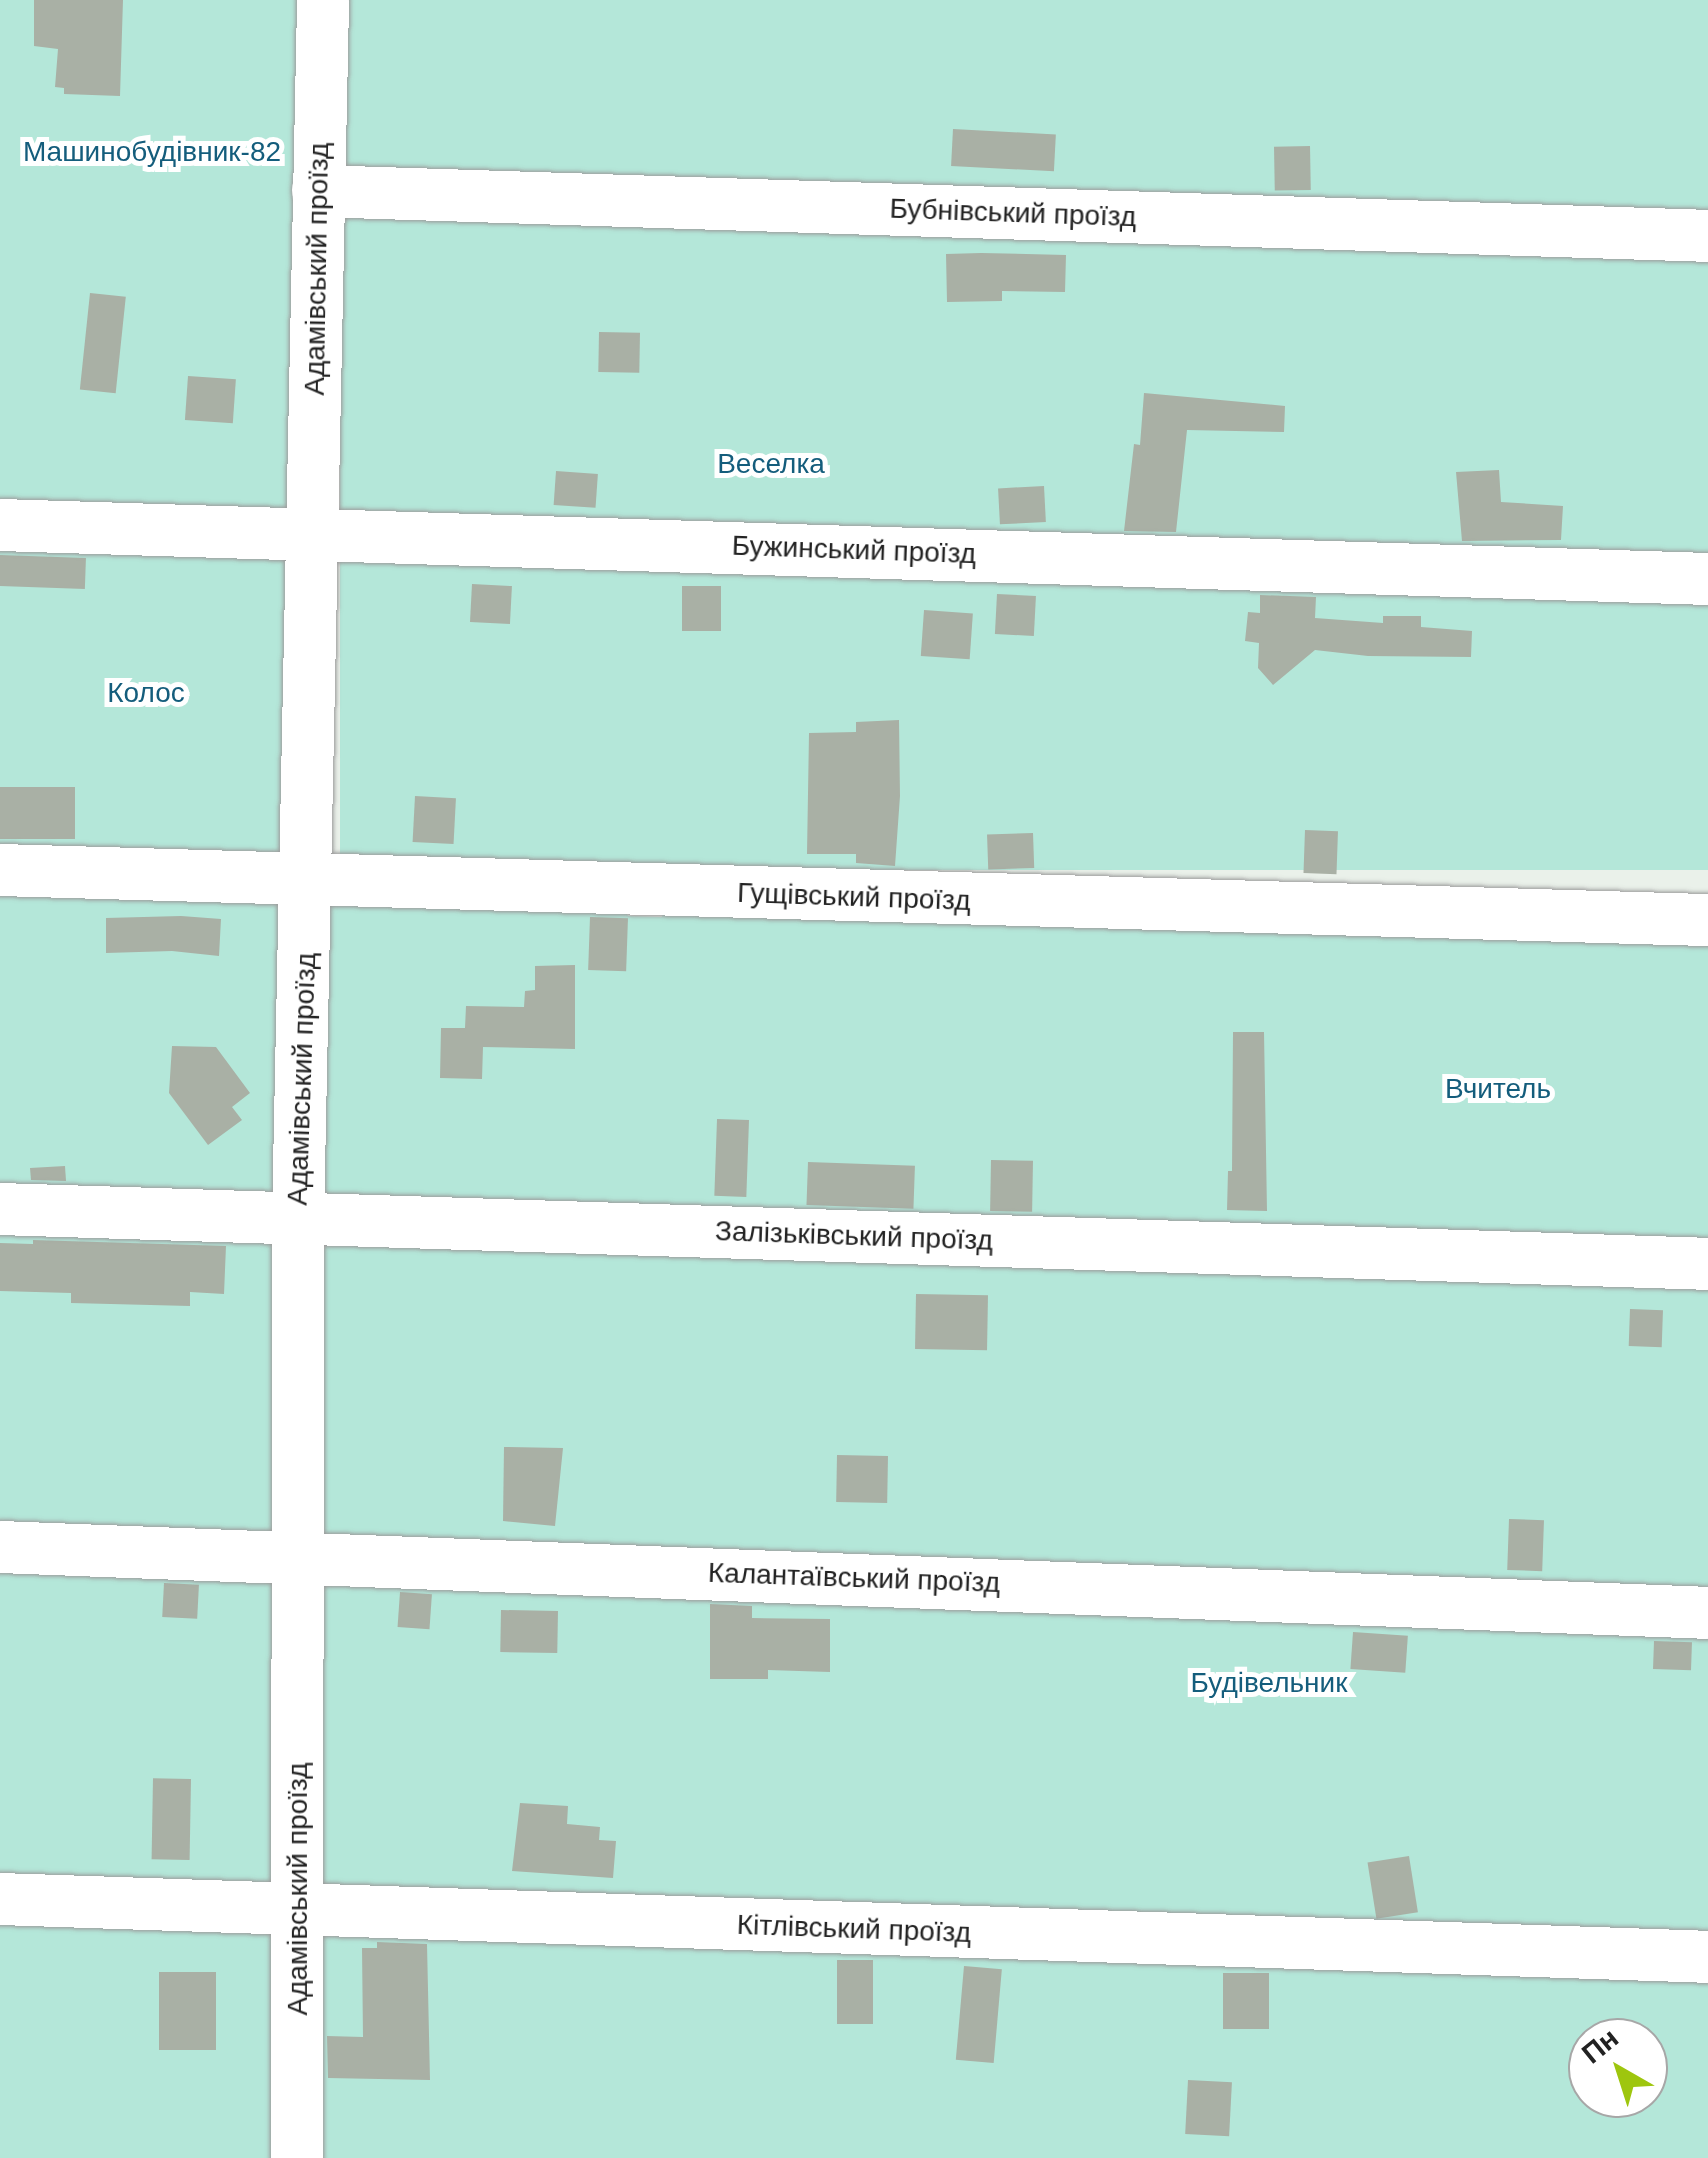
<!DOCTYPE html>
<html>
<head>
<meta charset="utf-8">
<style>
  body { margin:0 }
  #map { position:relative; width:1708px; height:2158px; overflow:hidden; background:#eaf1ea; font-family:Helvetica,sans-serif }
  div>[style] { position:absolute }
  .grass>* { inset:0; background:#b4e7d9; transform-origin:0 0 }
  .building>* { inset:0; background:#a9b0a5; transform-origin:0 0 }
  .roads { filter:drop-shadow(0 0 2px #9c9c9c) drop-shadow(0 0 2px #9c9c9c) }
  .minor>* { height:52px; margin:-26px; padding:0 26px; transform-origin:26px; border-radius:26px; background:#fff }
  span { translate:-50% -50%; white-space:nowrap; text-align:center; line-height:1.15; -webkit-text-stroke:10px #fff; paint-order:stroke }
  .park-label { font-size:28px; color:#145d7c }
  .street-label { font-size:28px; color:#222 }
  .north { position:absolute; left:1568px; top:2018px; width:100px; height:100px; box-sizing:border-box; background:#fff; border:2px solid #a7a7a7; border-radius:50%; rotate:321deg; font-size:28px; font-weight:700; line-height:40px; text-align:center; color:#222 }
  .north::after { content:''; display:block; margin:auto; width:35px; height:45px; background:#9ec60e; clip-path:polygon(50% 0,100% 100%,50% 72%,0 100%) }
</style>
</head>
<body>
<div id="map">
  <div class="grass">
    <i style="left:0;top:0;width:306px;height:515px"></i>
    <i style="left:340px;top:0;width:1368px;height:870px"></i>
    <i style="clip-path:polygon(evenodd,0 535px,288px 544px,322px 1548px,323px 1252px,335px 1228px,1708px 1275px,1708px 2158px,0 2158px,0 535px,1588px 2038px,1648px 2038px,1648px 2098px,1588px 2098px,1588px 2038px)"></i>
    <i style="clip-path:polygon(341px 895px,621px 903px,628px 916px,662px 917px,665px 904px,1708px 934px,1708px 1253px,318px 1197px,324px 909px)"></i>
  </div>
  <div class="building">
    <i style="clip-path:polygon(34px 0,123px 0,120px 96px,64px 94px,64px 88px,55px 87px,58px 49px,34px 46px)"></i>
    <i style="left:953px;top:129px;width:103px;height:37px;rotate:3deg"></i>
    <i style="left:1310px;top:146px;width:44px;height:36px;rotate:89deg"></i>
    <i style="clip-path:polygon(981px 253px,1066px 255px,1065px 292px,1002px 291px,1002px 301px,947px 302px,946px 254px)"></i>
    <i style="left:90px;top:293px;width:36px;height:97px;rotate:6deg"></i>
    <i style="left:599px;top:332px;width:41px;height:40px;rotate:1deg"></i>
    <i style="left:188px;top:376px;width:48px;height:44px;rotate:4deg"></i>
    <i style="clip-path:polygon(1144px 393px,1285px 406px,1284px 432px,1187px 430px,1176px 532px,1124px 531px,1134px 444px,1140px 445px)"></i>
    <i style="clip-path:polygon(1499px 470px,1501px 502px,1563px 506px,1561px 540px,1462px 541px,1456px 472px)"></i>
    <i style="left:556px;top:471px;width:42px;height:34px;rotate:4deg"></i>
    <i style="left:1044px;top:486px;width:36px;height:46px;rotate:87deg"></i>
    <i style="left:0;top:555px;width:86px;height:31px;rotate:2deg"></i>
    <i style="left:472px;top:584px;width:40px;height:38px;rotate:3deg"></i>
    <i style="left:682px;top:586px;width:39px;height:45px"></i>
    <i style="left:997px;top:594px;width:39px;height:40px;rotate:3deg"></i>
    <i style="clip-path:polygon(1260px 595px,1316px 597px,1315px 618px,1383px 623px,1383px 616px,1421px 616px,1421px 627px,1472px 631px,1471px 657px,1368px 656px,1315px 650px,1273px 685px,1258px 668px,1259px 643px,1245px 641px,1248px 612px,1260px 613px)"></i>
    <i style="left:924px;top:610px;width:49px;height:46px;rotate:4deg"></i>
    <i style="clip-path:polygon(899px 720px,900px 796px,895px 866px,856px 863px,856px 854px,807px 854px,809px 733px,856px 732px,856px 722px)"></i>
    <i style="left:75px;top:787px;width:52px;height:75px;rotate:90deg"></i>
    <i style="left:415px;top:796px;width:41px;height:46px;rotate:3deg"></i>
    <i style="left:1305px;top:830px;width:33px;height:43px;rotate:2deg"></i>
    <i style="left:1033px;top:833px;width:35px;height:46px;rotate:88deg"></i>
    <i style="clip-path:polygon(181px 916px,221px 919px,219px 956px,172px 951px,106px 953px,106px 918px)"></i>
    <i style="left:590px;top:917px;width:38px;height:53px;rotate:2deg"></i>
    <i style="clip-path:polygon(575px 965px,575px 1049px,483px 1047px,482px 1079px,440px 1078px,441px 1028px,465px 1028px,466px 1006px,524px 1007px,525px 991px,535px 990px,535px 966px)"></i>
    <i style="clip-path:polygon(1233px 1032px,1264px 1032px,1267px 1211px,1227px 1210px,1228px 1171px,1232px 1171px)"></i>
    <i style="clip-path:polygon(172px 1046px,216px 1047px,250px 1093px,232px 1107px,242px 1120px,208px 1145px,169px 1093px)"></i>
    <i style="left:749px;top:1120px;width:77px;height:32px;rotate:92deg"></i>
    <i style="left:991px;top:1160px;width:42px;height:51px;rotate:1deg"></i>
    <i style="left:808px;top:1162px;width:107px;height:43px;rotate:2deg"></i>
    <i style="clip-path:polygon(65px 1166px,66px 1181px,31px 1180px,30px 1168px)"></i>
    <i style="clip-path:polygon(33px 1240px,226px 1246px,224px 1294px,190px 1292px,190px 1306px,71px 1303px,71px 1293px,0 1291px,0 1243px,33px 1244px)"></i>
    <i style="left:916px;top:1294px;width:72px;height:55px;rotate:1deg"></i>
    <i style="left:1630px;top:1309px;width:33px;height:37px;rotate:2deg"></i>
    <i style="clip-path:polygon(504px 1447px,563px 1448px,555px 1526px,503px 1521px)"></i>
    <i style="left:837px;top:1455px;width:51px;height:47px;rotate:1deg"></i>
    <i style="left:1509px;top:1519px;width:35px;height:51px;rotate:2deg"></i>
    <i style="left:164px;top:1583px;width:35px;height:34px;rotate:3deg"></i>
    <i style="left:400px;top:1592px;width:32px;height:35px;rotate:4deg"></i>
    <i style="clip-path:polygon(710px 1604px,752px 1606px,752px 1618px,830px 1619px,830px 1672px,768px 1670px,768px 1679px,710px 1679px)"></i>
    <i style="left:501px;top:1610px;width:57px;height:42px;rotate:1deg"></i>
    <i style="left:1353px;top:1632px;width:55px;height:37px;rotate:4deg"></i>
    <i style="left:1654px;top:1641px;width:38px;height:28px;rotate:2deg"></i>
    <i style="left:191px;top:1779px;width:81px;height:38px;rotate:91deg"></i>
    <i style="clip-path:polygon(520px 1803px,568px 1806px,567px 1824px,600px 1827px,599px 1840px,616px 1841px,613px 1878px,512px 1871px)"></i>
    <i style="left:1409px;top:1856px;width:57px;height:42px;rotate:81deg"></i>
    <i style="clip-path:polygon(377px 1942px,427px 1944px,430px 2080px,328px 2078px,327px 2036px,363px 2037px,362px 1948px,377px 1948px)"></i>
    <i style="left:837px;top:1960px;width:36px;height:64px"></i>
    <i style="left:964px;top:1966px;width:38px;height:94px;rotate:5deg"></i>
    <i style="left:159px;top:1972px;width:57px;height:78px"></i>
    <i style="left:1269px;top:1973px;width:56px;height:46px;rotate:90deg"></i>
    <i style="left:1188px;top:2080px;width:44px;height:54px;rotate:3deg"></i>
  </div>
  <div class="roads">
    <div class="minor">
      <i style="left:318px;top:191px;width:1391px;rotate:1.85deg"></i>
      <i style="left:0;top:525px;width:1709px;rotate:1.81deg"></i>
      <i style="left:0;top:870px;width:1709px;rotate:1.68deg"></i>
      <i style="left:0;top:1209px;width:1709px;rotate:1.84deg"></i>
      <i style="left:0;top:1547px;width:1709px;rotate:2.21deg"></i>
      <i style="left:0;top:1899px;width:1709px;rotate:1.94deg"></i>
      <i style="left:297px;top:2158px;width:940px;rotate:-89.94deg"></i>
      <i style="left:298px;top:1218px;width:1218px;rotate:-88.82deg"></i>
    </div>
  </div>
  <div class="park-label">
    <span style="left:152px;top:152px">Машинобудівник-82</span>
    <span style="left:771px;top:464px">Веселка</span>
    <span style="left:146px;top:693px">Колос</span>
    <span style="left:1498px;top:1089px">Вчитель</span>
    <span style="left:1269px;top:1683px">Будівельник</span>
  </div>
  <div class="street-label">
    <span style="left:1013px;top:213px;rotate:2deg">Бубнівський проїзд</span>
    <span style="left:317px;top:269px;rotate:-89deg">Адамівський проїзд</span>
    <span style="left:854px;top:550px;rotate:2deg">Бужинський проїзд</span>
    <span style="left:854px;top:897px;rotate:2deg">Гущівський проїзд</span>
    <span style="left:302px;top:1079px;rotate:-88deg">Адамівський проїзд</span>
    <span style="left:854px;top:1236px;rotate:2deg">Залізьківський проїзд</span>
    <span style="left:854px;top:1578px;rotate:2deg">Калантаївський проїзд</span>
    <span style="left:298px;top:1889px;rotate:-90deg">Адамівський проїзд</span>
    <span style="left:854px;top:1929px;rotate:2deg">Кітлівський проїзд</span>
  </div>
  <div class="north">Пн</div>
</div>
</body>
</html>
